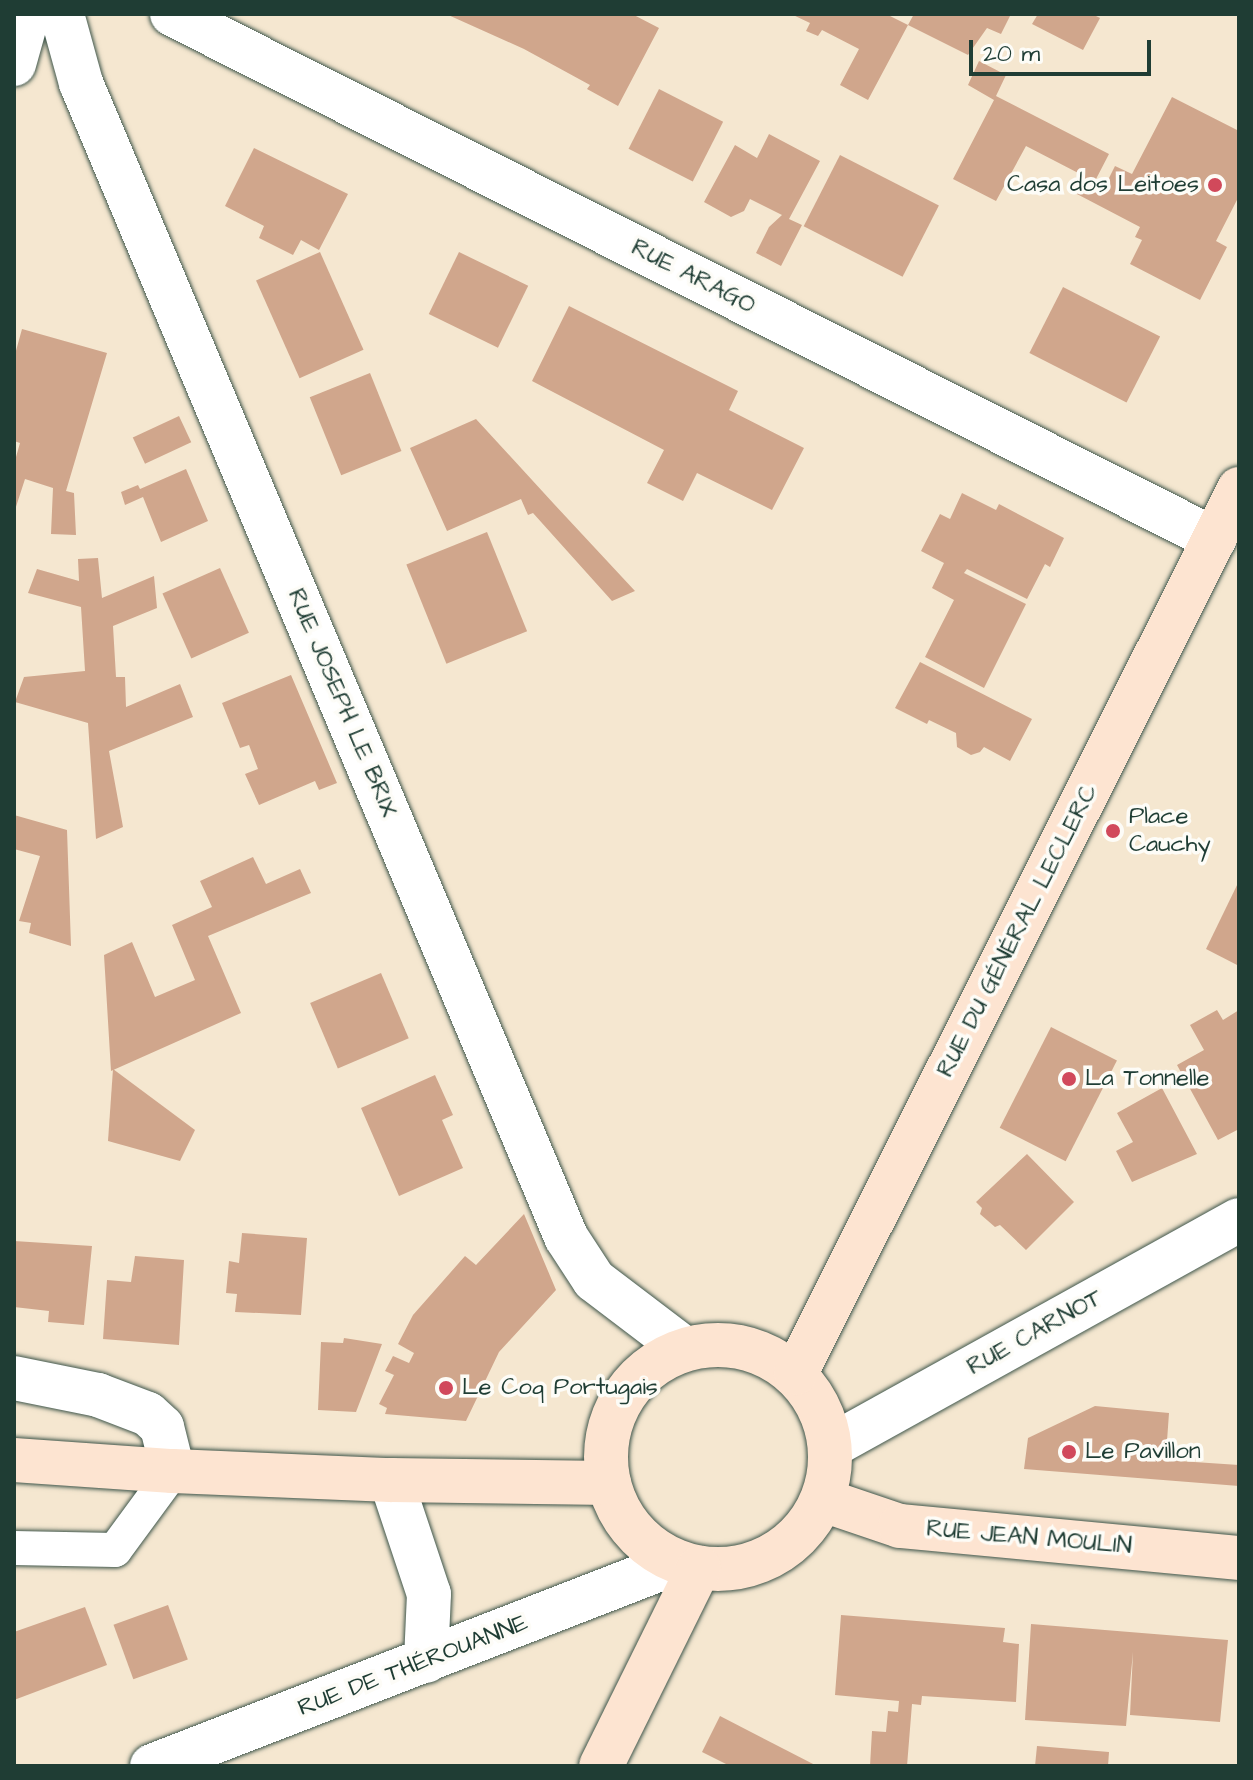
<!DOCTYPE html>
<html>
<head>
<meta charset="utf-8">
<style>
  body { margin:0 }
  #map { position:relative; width:1253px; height:1780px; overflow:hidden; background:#f5e7d0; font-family:"Architects Daughter",sans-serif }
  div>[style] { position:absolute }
  .building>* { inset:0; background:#d0a68c; transform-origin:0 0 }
  .roads { filter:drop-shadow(0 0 2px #3f564b) drop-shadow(0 0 2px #3f564b) }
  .lane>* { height:34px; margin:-17px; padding:0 17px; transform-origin:17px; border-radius:17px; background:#fff }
  .street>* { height:44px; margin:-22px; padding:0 22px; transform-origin:22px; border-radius:22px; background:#fff }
  .secondary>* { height:44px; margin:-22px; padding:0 22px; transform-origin:22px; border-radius:22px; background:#fde4d1 }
  .secondary>.ring { margin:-22px; padding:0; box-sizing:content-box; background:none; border:44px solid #fde4d1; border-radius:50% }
  .dots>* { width:22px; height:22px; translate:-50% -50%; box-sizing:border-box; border:4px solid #fdfcf7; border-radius:50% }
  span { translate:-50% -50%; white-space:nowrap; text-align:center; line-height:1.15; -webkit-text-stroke:7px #fdfcf7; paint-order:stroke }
  .poi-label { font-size:24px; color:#1f3d34 }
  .right { translate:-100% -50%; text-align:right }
  .left { translate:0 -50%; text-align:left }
  .street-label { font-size:24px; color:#1f3d34 }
  .frame { position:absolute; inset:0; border:16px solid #1f3d34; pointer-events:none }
  .scale { position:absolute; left:969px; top:40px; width:182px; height:36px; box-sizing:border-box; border:4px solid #1f3d34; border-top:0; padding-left:10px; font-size:24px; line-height:28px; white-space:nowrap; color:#1f3d34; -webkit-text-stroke:6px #fdfcf7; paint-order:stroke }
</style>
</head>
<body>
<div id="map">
  <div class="building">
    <i style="clip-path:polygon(446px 14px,632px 14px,659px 28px,618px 106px,587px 89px,590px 85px,524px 49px)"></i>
    <i style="clip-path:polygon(791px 14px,886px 14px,908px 25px,868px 100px,840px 85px,859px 49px,822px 30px,818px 36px,806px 31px,810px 23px)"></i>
    <i style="clip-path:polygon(914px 14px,1011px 14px,1001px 34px,987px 28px,968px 55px,908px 25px)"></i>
    <i style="clip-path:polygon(1038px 14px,1092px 14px,1100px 18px,1083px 50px,1032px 24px)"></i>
    <i style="clip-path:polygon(979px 61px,1006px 75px,996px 96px,1109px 154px,1095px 181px,1105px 186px,1115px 166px,1132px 174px,1172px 97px,1239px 131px,1239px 196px,1216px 241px,1227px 247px,1200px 300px,1130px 264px,1142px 240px,1135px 237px,1140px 227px,1075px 193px,1084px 176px,1026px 146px,996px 201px,953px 179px,994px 100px,968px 85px)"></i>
    <i style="left:659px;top:89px;width:72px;height:67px;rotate:27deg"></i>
    <i style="clip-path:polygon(769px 134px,820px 161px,789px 219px,802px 225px,781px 266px,756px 253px,769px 227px,782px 215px,750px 199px,744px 211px,731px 217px,704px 202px,735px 145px,757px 158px)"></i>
    <i style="clip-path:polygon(254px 148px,348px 194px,319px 250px,301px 240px,293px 255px,259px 238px,264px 226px,225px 206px)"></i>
    <i style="left:840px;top:155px;width:111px;height:80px;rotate:27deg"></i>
    <i style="left:320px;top:252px;width:107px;height:70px;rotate:66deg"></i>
    <i style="left:459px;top:252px;width:77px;height:69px;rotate:26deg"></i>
    <i style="left:1063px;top:287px;width:109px;height:74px;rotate:27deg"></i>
    <i style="clip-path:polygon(569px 306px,738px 391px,729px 410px,804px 448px,772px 510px,697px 473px,683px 501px,647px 483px,664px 450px,532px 381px)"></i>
    <i style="clip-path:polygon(22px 329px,107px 353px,66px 491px,74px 493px,76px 535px,51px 534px,53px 488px,25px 479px,14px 513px,14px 464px,20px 443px,14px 441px,14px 358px)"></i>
    <i style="left:370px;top:373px;width:84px;height:65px;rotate:68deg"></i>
    <i style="left:179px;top:416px;width:29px;height:51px;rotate:65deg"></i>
    <i style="clip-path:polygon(476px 419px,554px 504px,635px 591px,612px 601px,533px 513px,528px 515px,521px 499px,447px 531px,410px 448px)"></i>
    <i style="clip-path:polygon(186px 469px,208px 521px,161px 542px,143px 497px,125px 505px,121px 492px,138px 485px,140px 489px)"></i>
    <i style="clip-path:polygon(962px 493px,996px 510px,999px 504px,1064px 538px,1050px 567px,1045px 564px,1027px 599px,967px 569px,964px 573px,1026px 604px,984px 688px,925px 657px,954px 600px,932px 588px,944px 563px,921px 551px,940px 514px,950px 519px)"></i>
    <i style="left:487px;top:532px;width:107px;height:87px;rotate:68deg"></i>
    <i style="clip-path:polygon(98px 558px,102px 598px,154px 576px,157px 608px,113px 626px,116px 677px,125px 677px,126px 707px,180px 684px,193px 717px,109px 751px,123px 827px,96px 839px,88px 723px,15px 702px,24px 677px,85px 671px,81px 607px,28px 593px,37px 569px,79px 581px,78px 559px)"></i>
    <i style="left:220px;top:568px;width:71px;height:63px;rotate:66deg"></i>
    <i style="clip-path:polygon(920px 662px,1032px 719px,1010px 761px,984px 747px,980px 752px,971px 755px,957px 747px,956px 733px,929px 720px,927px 724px,895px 708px)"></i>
    <i style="clip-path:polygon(291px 675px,337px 783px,319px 790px,315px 781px,259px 805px,245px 774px,258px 769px,249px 745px,240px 748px,222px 703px)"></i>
    <i style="clip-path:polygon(14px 815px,67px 830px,71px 946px,29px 933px,31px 923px,19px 921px,40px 856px,14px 849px)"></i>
    <i style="clip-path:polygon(253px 857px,266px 884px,300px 869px,311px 893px,208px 936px,241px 1013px,111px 1071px,104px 955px,132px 942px,155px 997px,195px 980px,172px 925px,212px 907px,200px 881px)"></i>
    <i style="clip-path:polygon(1239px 881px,1239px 966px,1206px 949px)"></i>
    <i style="left:381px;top:973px;width:71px;height:77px;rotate:67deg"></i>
    <i style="clip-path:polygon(1217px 1010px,1223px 1020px,1239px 1010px,1239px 1129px,1218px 1140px,1177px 1065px,1204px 1050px,1190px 1025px)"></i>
    <i style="left:1051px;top:1027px;width:74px;height:113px;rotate:27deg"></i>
    <i style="clip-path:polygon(113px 1069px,195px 1130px,180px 1161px,108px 1141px)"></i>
    <i style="clip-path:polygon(435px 1075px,453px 1115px,442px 1120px,463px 1168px,399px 1196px,361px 1108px)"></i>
    <i style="clip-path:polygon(1162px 1088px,1197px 1154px,1132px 1182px,1116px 1151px,1133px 1142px,1117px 1113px)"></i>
    <i style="clip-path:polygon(1027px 1154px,1074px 1202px,1026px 1250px,1000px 1225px,995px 1227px,980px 1214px,982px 1208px,976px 1202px)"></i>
    <i style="clip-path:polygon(524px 1214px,556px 1290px,499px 1352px,466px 1421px,385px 1414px,387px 1408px,379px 1404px,394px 1375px,385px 1371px,393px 1356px,409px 1363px,414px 1353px,398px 1344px,413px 1315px,465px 1256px,476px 1265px)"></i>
    <i style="clip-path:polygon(242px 1233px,307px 1238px,301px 1315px,235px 1312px,237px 1294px,226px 1293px,229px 1261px,239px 1263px)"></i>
    <i style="clip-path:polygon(14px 1241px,92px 1246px,84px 1325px,48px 1322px,49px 1311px,14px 1307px)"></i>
    <i style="clip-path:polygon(135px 1256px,184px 1260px,179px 1345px,103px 1339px,107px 1280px,131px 1282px)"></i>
    <i style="clip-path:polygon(344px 1338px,382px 1344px,356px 1412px,318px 1410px,321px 1342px,343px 1343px)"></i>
    <i style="clip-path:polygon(1095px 1406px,1169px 1413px,1166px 1455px,1180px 1457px,1179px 1461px,1239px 1465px,1239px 1486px,1024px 1469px,1028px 1438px)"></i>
    <i style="left:168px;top:1605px;width:58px;height:58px;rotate:70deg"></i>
    <i style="clip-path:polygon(85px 1607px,107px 1665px,14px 1700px,14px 1632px)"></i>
    <i style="clip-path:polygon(841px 1615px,1005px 1628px,1003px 1642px,1019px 1644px,1016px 1702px,922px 1696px,921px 1705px,912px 1704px,907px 1766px,870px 1766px,872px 1731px,886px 1732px,888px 1711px,898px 1712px,899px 1701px,835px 1695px)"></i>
    <i style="clip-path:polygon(1031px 1624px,1228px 1640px,1220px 1722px,1130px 1715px,1133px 1652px,1126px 1726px,1025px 1720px)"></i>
    <i style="clip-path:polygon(720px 1716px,817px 1766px,730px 1766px,702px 1752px)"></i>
    <i style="clip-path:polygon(1037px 1746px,1109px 1752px,1108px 1766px,1035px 1766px)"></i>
  </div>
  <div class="roads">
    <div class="lane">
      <i style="left:14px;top:1548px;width:101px;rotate:1.1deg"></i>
      <i style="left:115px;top:1550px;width:98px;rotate:-53.7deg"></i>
    </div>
    <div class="street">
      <i style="left:62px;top:14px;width:72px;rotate:74.6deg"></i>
      <i style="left:81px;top:83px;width:1252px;rotate:67.2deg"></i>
      <i style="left:566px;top:1237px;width:51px;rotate:56.9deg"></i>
      <i style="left:594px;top:1280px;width:114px;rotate:37.2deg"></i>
      <i style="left:172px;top:14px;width:1167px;rotate:26.74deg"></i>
      <i style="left:14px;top:64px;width:52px;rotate:-74.4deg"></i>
      <i style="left:14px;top:1378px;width:86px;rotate:11.4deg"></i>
      <i style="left:98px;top:1395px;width:53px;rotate:20.8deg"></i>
      <i style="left:148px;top:1414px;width:19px;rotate:43deg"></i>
      <i style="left:162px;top:1427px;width:45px;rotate:76deg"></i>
      <i style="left:831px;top:1446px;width:466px;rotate:-29deg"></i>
      <i style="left:391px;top:1480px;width:120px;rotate:71.6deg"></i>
      <i style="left:429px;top:1594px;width:67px;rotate:92.6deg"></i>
      <i style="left:152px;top:1766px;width:559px;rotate:-21.19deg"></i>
    </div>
    <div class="secondary">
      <i class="ring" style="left:606px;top:1345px;width:180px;height:180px"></i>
      <i style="left:796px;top:1373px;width:989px;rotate:-63.38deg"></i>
      <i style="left:14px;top:1460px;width:159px;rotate:4deg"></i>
      <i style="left:173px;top:1471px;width:218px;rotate:2.4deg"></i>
      <i style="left:391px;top:1480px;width:218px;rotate:0.8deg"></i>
      <i style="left:823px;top:1500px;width:81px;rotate:18.7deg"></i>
      <i style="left:900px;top:1526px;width:341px;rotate:5.4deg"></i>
      <i style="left:601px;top:1766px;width:221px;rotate:-63.7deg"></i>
    </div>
  </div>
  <div class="dots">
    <i style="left:1215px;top:185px;background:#d1495b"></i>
    <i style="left:1113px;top:831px;background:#d1495b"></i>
    <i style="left:1069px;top:1079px;background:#d1495b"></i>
    <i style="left:446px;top:1388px;background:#d1495b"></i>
    <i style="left:1069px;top:1452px;background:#d1495b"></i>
  </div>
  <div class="poi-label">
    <span class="right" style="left:1199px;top:185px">Casa dos Leitoes</span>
    <span class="left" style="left:1129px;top:831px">Place<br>Cauchy</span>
    <span class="left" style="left:1085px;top:1079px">La Tonnelle</span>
    <span class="left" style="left:462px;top:1388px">Le Coq Portugais</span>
    <span class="left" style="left:1085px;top:1452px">Le Pavillon</span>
  </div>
  <div class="street-label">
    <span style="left:693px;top:277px;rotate:27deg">RUE ARAGO</span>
    <span style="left:342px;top:703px;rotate:67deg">RUE JOSEPH LE BRIX</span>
    <span style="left:1018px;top:931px;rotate:-63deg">RUE DU GÉNÉRAL LECLERC</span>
    <span style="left:1035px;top:1333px;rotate:-29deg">RUE CARNOT</span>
    <span style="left:1029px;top:1538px;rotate:5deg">RUE JEAN MOULIN</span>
    <span style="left:413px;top:1666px;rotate:-21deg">RUE DE THÉROUANNE</span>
  </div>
  <div class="frame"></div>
  <div class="scale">20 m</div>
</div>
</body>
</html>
